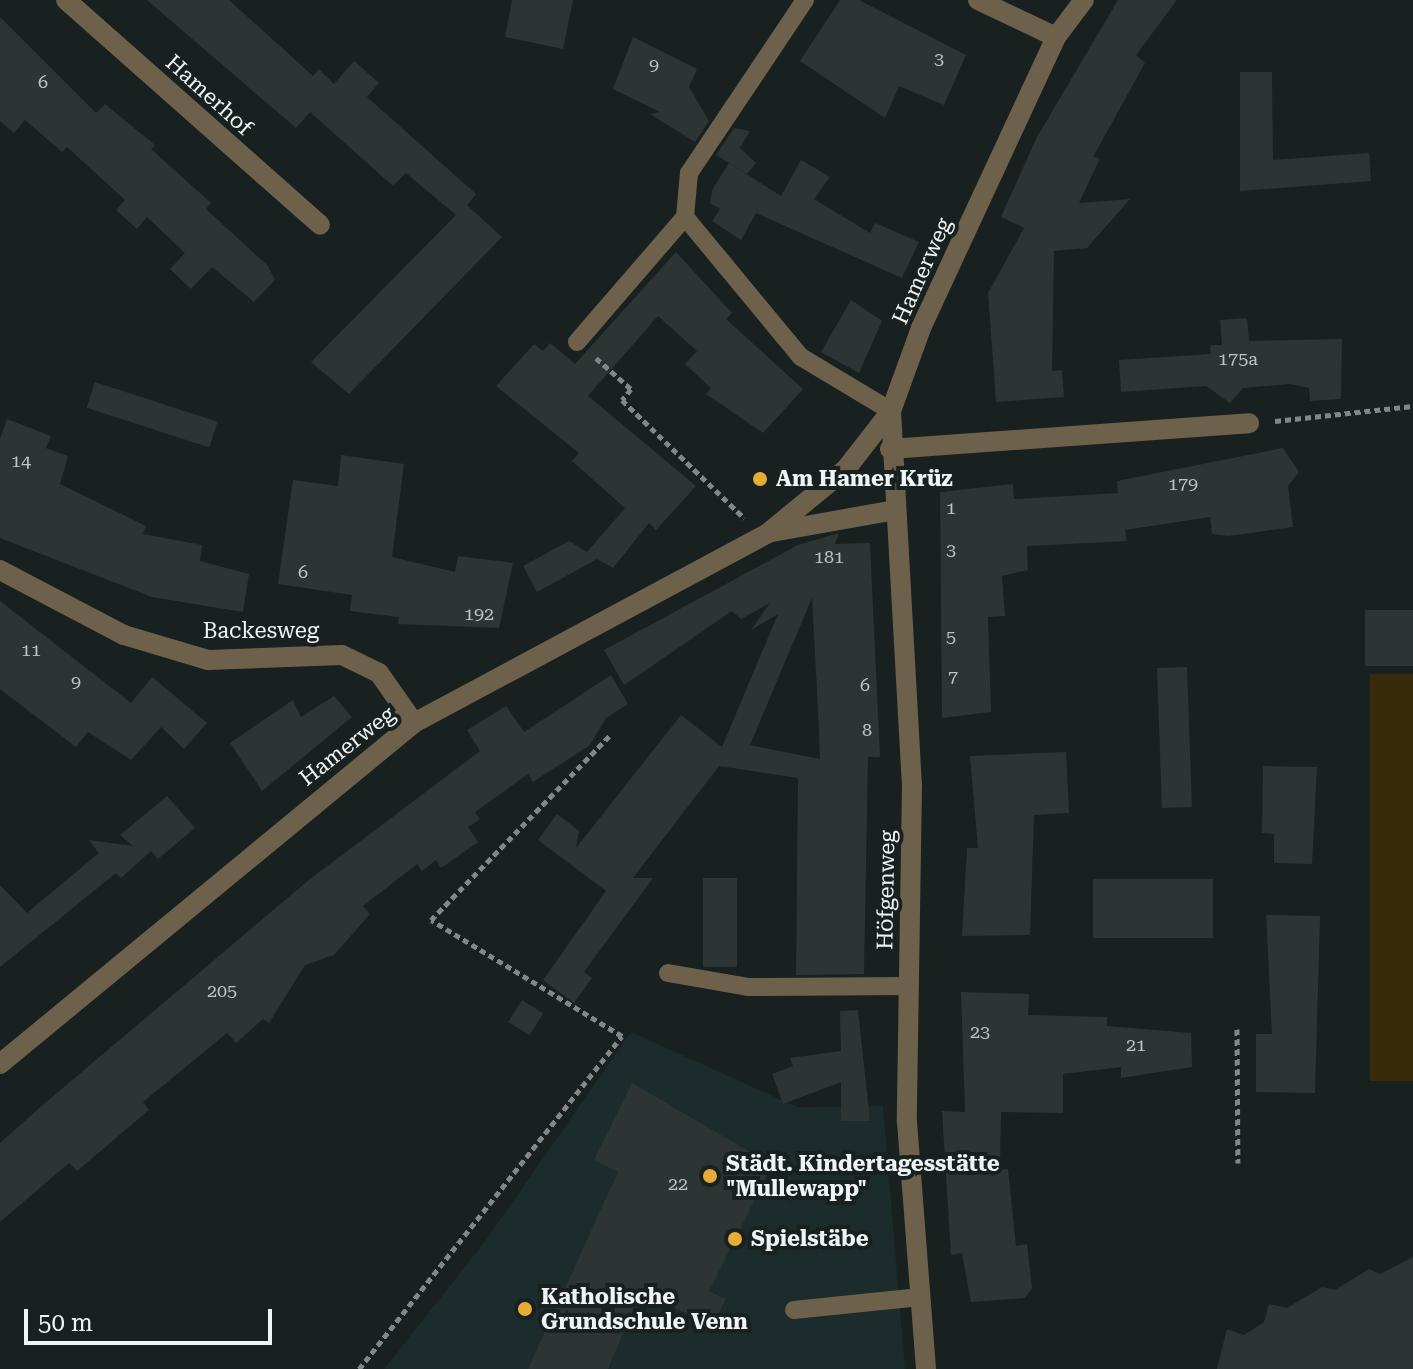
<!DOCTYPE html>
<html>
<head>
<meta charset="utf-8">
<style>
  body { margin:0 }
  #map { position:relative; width:1413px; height:1369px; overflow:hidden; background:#182020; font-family:"Roboto Serif",serif }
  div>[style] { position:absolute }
  .built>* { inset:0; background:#1c2b2c }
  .green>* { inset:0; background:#3a2a0c; transform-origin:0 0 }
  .building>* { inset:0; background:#2c3434; transform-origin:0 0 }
  .path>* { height:5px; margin-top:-2.5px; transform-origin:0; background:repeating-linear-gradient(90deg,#828888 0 6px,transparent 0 10px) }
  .lane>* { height:18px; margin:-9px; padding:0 9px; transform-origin:9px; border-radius:9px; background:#6e614c }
  .street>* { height:20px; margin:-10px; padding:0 10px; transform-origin:10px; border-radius:10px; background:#6e614c }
  .dots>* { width:22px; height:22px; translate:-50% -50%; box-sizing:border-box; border:4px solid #182020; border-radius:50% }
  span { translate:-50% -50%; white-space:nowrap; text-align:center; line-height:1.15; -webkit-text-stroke:8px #182020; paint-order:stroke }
  .number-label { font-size:18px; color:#bec4c4 }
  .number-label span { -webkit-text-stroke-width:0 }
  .street-label { font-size:22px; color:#eff4f4 }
  .poi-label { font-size:22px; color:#eff4f4; font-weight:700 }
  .left { translate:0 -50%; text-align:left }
  .scale { position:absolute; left:24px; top:1309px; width:248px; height:36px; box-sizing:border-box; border:4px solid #eff4f4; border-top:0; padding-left:10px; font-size:24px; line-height:28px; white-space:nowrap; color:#eff4f4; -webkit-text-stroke:6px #182020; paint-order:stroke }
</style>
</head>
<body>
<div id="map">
  <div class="built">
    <i style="clip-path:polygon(631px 1032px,797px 1107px,883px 1106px,905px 1369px,384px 1369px,483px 1244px)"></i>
  </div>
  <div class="green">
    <i style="left:1413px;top:674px;width:407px;height:43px;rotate:90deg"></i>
  </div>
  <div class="building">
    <i style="clip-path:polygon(147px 0,229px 0,313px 76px,319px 69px,334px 84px,354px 61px,379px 83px,367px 97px,476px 194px,467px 205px,502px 237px,349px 394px,311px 362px,456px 215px,406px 173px,393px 186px,310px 112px,296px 128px)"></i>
    <i style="clip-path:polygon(512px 0,573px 0,563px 49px,505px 37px)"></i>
    <i style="clip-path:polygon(840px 0,859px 0,966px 55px,944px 105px,899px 86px,885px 118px,800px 61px)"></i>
    <i style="clip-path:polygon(1118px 0,1177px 0,1136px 55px,1145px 63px,1093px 157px,1100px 158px,1079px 203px,1130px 199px,1087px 248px,1054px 251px,1052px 371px,1062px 370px,1064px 397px,996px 402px,988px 293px,1024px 228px,1001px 217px,1037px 137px)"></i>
    <i style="clip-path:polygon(0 17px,96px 113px,105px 104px,155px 145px,151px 149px,211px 203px,206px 209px,268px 266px,275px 280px,254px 302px,212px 267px,191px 289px,170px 269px,185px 253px,147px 217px,137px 229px,116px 210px,125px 200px,67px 147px,62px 152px,25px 120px,14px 133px,0 121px)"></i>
    <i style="clip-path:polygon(633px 37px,697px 69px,689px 87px,709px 121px,695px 142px,650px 114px,660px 112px,613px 89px)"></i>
    <i style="clip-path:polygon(1240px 72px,1272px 72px,1273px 160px,1369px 153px,1371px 181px,1240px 191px)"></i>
    <i style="clip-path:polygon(734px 128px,750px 131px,740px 148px,756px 163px,747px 174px,716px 155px)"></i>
    <i style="clip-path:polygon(801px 160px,830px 177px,814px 199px,870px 233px,875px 223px,919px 242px,902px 278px,756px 213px,741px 240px,712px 221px,720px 209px,710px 203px,712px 190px,729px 163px,781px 196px)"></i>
    <i style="clip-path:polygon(676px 252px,732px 313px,726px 319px,803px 389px,763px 433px,706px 394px,711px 388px,685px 364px,697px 351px,658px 316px,588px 396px,696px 486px,656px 530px,649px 523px,613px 568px,597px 559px,537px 592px,523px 566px,569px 541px,587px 552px,625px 508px,572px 461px,579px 453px,496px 386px,534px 344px,543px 351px,550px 343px,575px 364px)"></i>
    <i style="clip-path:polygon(851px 300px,882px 321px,859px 373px,821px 352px)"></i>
    <i style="clip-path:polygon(1247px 318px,1249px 341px,1342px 339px,1341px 399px,1310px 401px,1309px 388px,1290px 384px,1243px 388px,1230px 403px,1206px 386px,1121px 392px,1119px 360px,1211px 354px,1210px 345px,1222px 345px,1220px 320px)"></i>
    <i style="left:95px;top:382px;width:129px;height:27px;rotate:18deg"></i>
    <i style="clip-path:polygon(7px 419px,51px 436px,46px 448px,68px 456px,60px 484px,146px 526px,143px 534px,202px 545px,200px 561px,249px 574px,243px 612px,152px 597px,0 538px,0 439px)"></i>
    <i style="clip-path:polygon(1283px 448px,1299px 472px,1288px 486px,1293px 527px,1229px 536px,1212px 534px,1210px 517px,1125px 530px,1127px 541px,1027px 546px,1028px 570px,1002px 576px,1005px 616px,988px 617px,991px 712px,942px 718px,940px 492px,1013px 484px,1014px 499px,1118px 493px,1117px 481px)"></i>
    <i style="clip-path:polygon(341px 455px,404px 464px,392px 557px,455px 572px,458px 556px,513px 563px,499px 628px,398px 624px,399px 617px,350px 611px,352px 595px,278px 584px,293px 480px,338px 486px)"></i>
    <i style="clip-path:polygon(evenodd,839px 533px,835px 544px,870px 543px,880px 757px,868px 757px,864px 974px,796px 975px,798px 778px,719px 766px,633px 878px,653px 878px,584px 972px,592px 978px,574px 1003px,543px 980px,606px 891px,538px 840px,557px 814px,579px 831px,576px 848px,681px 715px,722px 747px,778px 614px,751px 630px,770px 603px,741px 619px,732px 611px,624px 685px,604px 650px,798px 545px,839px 533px,812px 598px,818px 710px,820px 759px,750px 745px,812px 598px)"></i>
    <i style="clip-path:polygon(0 601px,131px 703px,152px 677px,207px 723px,184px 749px,161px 727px,131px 760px,88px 732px,76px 747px,0 689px)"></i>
    <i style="left:1413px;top:610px;width:56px;height:48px;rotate:90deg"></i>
    <i style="left:1187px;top:667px;width:140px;height:30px;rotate:88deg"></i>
    <i style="clip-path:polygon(611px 675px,628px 704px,606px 718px,590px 745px,533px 782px,528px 774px,475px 812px,480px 819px,468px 827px,478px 842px,441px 868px,436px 860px,422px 871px,417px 864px,363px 906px,370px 914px,334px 955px,305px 965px,269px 1023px,263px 1019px,236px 1043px,227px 1033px,143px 1102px,149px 1110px,77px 1171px,69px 1163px,0 1222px,0 1143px,45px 1103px,310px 879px,480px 751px,467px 730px,506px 706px,524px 732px)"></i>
    <i style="clip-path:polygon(334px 696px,352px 717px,262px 791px,230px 743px,293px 700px,301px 717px)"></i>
    <i style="clip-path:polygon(1066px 752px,1069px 813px,1034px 815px,1030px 935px,962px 936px,967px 848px,978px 848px,970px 756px)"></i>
    <i style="clip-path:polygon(1263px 766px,1317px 767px,1312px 864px,1274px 863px,1274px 834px,1262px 833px)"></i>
    <i style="clip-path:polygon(167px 796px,195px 828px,158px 859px,151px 851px,121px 878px,116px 873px,0 967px,0 885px,27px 913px,99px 853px,89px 840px,133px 846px,120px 835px)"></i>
    <i style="left:703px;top:878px;width:34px;height:89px"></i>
    <i style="left:1093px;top:879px;width:120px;height:59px"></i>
    <i style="clip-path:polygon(1266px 915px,1320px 916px,1315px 1093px,1256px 1092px,1256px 1034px,1272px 1034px)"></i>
    <i style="clip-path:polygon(961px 992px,1029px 994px,1028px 1015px,1107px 1017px,1107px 1026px,1191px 1033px,1192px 1067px,1121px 1078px,1121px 1067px,1063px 1074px,1063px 1113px,1001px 1112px,1000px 1170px,1008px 1169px,1016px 1246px,1027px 1244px,1032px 1288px,1025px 1298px,971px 1302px,962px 1253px,951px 1255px,942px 1111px,965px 1112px)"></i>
    <i style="left:522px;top:1000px;width:25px;height:26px;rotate:32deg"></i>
    <i style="clip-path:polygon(858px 1010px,870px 1121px,841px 1121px,841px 1082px,783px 1104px,772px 1074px,793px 1066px,790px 1058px,841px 1051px,840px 1011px)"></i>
    <i style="clip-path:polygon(632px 1083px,772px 1165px,709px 1291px,726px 1299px,712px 1326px,641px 1291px,608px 1369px,528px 1369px,618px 1172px,594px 1160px)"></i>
    <i style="clip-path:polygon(1413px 1257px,1413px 1369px,1217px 1369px,1227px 1329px,1244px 1335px,1264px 1322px,1269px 1304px,1287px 1308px,1322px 1287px,1335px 1290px,1369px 1269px,1380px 1274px)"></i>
  </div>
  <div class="path">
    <i style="left:596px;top:358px;width:47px;rotate:41.5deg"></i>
    <i style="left:631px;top:389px;width:14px;rotate:129deg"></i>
    <i style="left:622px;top:400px;width:170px;rotate:44deg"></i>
    <i style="left:1275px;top:421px;width:139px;rotate:-6.2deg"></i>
    <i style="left:1237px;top:1029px;width:134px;rotate:89.6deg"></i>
    <i style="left:359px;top:1369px;width:424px;rotate:-51.7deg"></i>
    <i style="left:622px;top:1036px;width:223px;rotate:-148.7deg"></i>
    <i style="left:431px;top:920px;width:259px;rotate:-45.9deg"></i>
  </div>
  <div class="lane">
    <i style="left:805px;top:0;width:208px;rotate:123.8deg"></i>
    <i style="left:689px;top:173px;width:44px;rotate:95.2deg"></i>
    <i style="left:685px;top:217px;width:182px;rotate:50.4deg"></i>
    <i style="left:801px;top:357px;width:105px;rotate:31deg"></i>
    <i style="left:577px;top:342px;width:165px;rotate:-49.2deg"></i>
    <i style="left:668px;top:973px;width:81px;rotate:9.9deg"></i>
    <i style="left:748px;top:987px;width:160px;rotate:-0.4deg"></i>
    <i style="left:794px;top:1310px;width:127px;rotate:-5.9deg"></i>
  </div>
  <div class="street">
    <i style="left:66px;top:0;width:339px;rotate:41.5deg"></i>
    <i style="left:978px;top:0;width:86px;rotate:25.4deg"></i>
    <i style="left:891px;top:411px;width:375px;rotate:86.8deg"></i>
    <i style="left:912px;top:785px;width:337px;rotate:90.9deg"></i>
    <i style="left:907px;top:1122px;width:248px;rotate:85.6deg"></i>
    <i style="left:890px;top:449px;width:360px;rotate:-4.1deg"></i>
    <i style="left:772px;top:532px;width:126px;rotate:-10.1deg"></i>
    <i style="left:0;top:570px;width:140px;rotate:27.7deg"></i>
    <i style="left:124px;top:635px;width:88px;rotate:16.6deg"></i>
    <i style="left:208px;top:660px;width:134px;rotate:-2.1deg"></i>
    <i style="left:342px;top:655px;width:41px;rotate:25.9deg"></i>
    <i style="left:379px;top:673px;width:61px;rotate:55deg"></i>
    <i style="left:0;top:1064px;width:536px;rotate:-39.48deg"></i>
    <i style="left:414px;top:723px;width:402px;rotate:-28.2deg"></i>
    <i style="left:768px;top:533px;width:101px;rotate:-39.4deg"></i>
    <i style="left:846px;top:469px;width:73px;rotate:-52.2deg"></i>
    <i style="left:891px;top:411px;width:88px;rotate:-70.1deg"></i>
    <i style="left:921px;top:328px;width:321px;rotate:-65.1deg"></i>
    <i style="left:1056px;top:37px;width:46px;rotate:-52.9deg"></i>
  </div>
  <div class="dots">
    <i style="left:760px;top:479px;background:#e7ac37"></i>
    <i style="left:710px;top:1176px;background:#e7ac37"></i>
    <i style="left:735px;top:1239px;background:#e7ac37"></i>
    <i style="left:525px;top:1309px;background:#e7ac37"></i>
  </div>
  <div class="number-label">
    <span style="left:939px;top:59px">3</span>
    <span style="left:654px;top:65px">9</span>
    <span style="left:43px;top:82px">6</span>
    <span style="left:1238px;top:359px">175a</span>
    <span style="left:21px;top:461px">14</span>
    <span style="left:1183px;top:484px">179</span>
    <span style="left:951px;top:508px">1</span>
    <span style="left:951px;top:550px">3</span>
    <span style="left:829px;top:557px">181</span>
    <span style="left:303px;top:572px">6</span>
    <span style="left:479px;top:614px">192</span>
    <span style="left:951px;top:637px">5</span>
    <span style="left:31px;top:650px">11</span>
    <span style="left:953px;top:677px">7</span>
    <span style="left:76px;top:682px">9</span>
    <span style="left:865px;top:685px">6</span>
    <span style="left:867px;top:730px">8</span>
    <span style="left:222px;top:991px">205</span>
    <span style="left:980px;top:1032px">23</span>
    <span style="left:1136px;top:1045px">21</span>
    <span style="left:678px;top:1184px">22</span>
  </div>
  <div class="street-label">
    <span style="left:209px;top:95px;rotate:42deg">Hamerhof</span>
    <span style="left:922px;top:271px;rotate:-66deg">Hamerweg</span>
    <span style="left:261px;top:631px">Backesweg</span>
    <span style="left:347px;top:746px;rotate:-38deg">Hamerweg</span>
    <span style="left:886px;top:890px;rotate:-89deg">Höfgenweg</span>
  </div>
  <div class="poi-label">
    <span class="left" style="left:776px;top:479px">Am Hamer Krüz</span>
    <span class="left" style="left:726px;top:1176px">Städt. Kindertagesstätte<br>"Mullewapp"</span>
    <span class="left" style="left:751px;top:1239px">Spielstäbe</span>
    <span class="left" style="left:541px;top:1309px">Katholische<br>Grundschule Venn</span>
  </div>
  <div class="scale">50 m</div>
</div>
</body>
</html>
